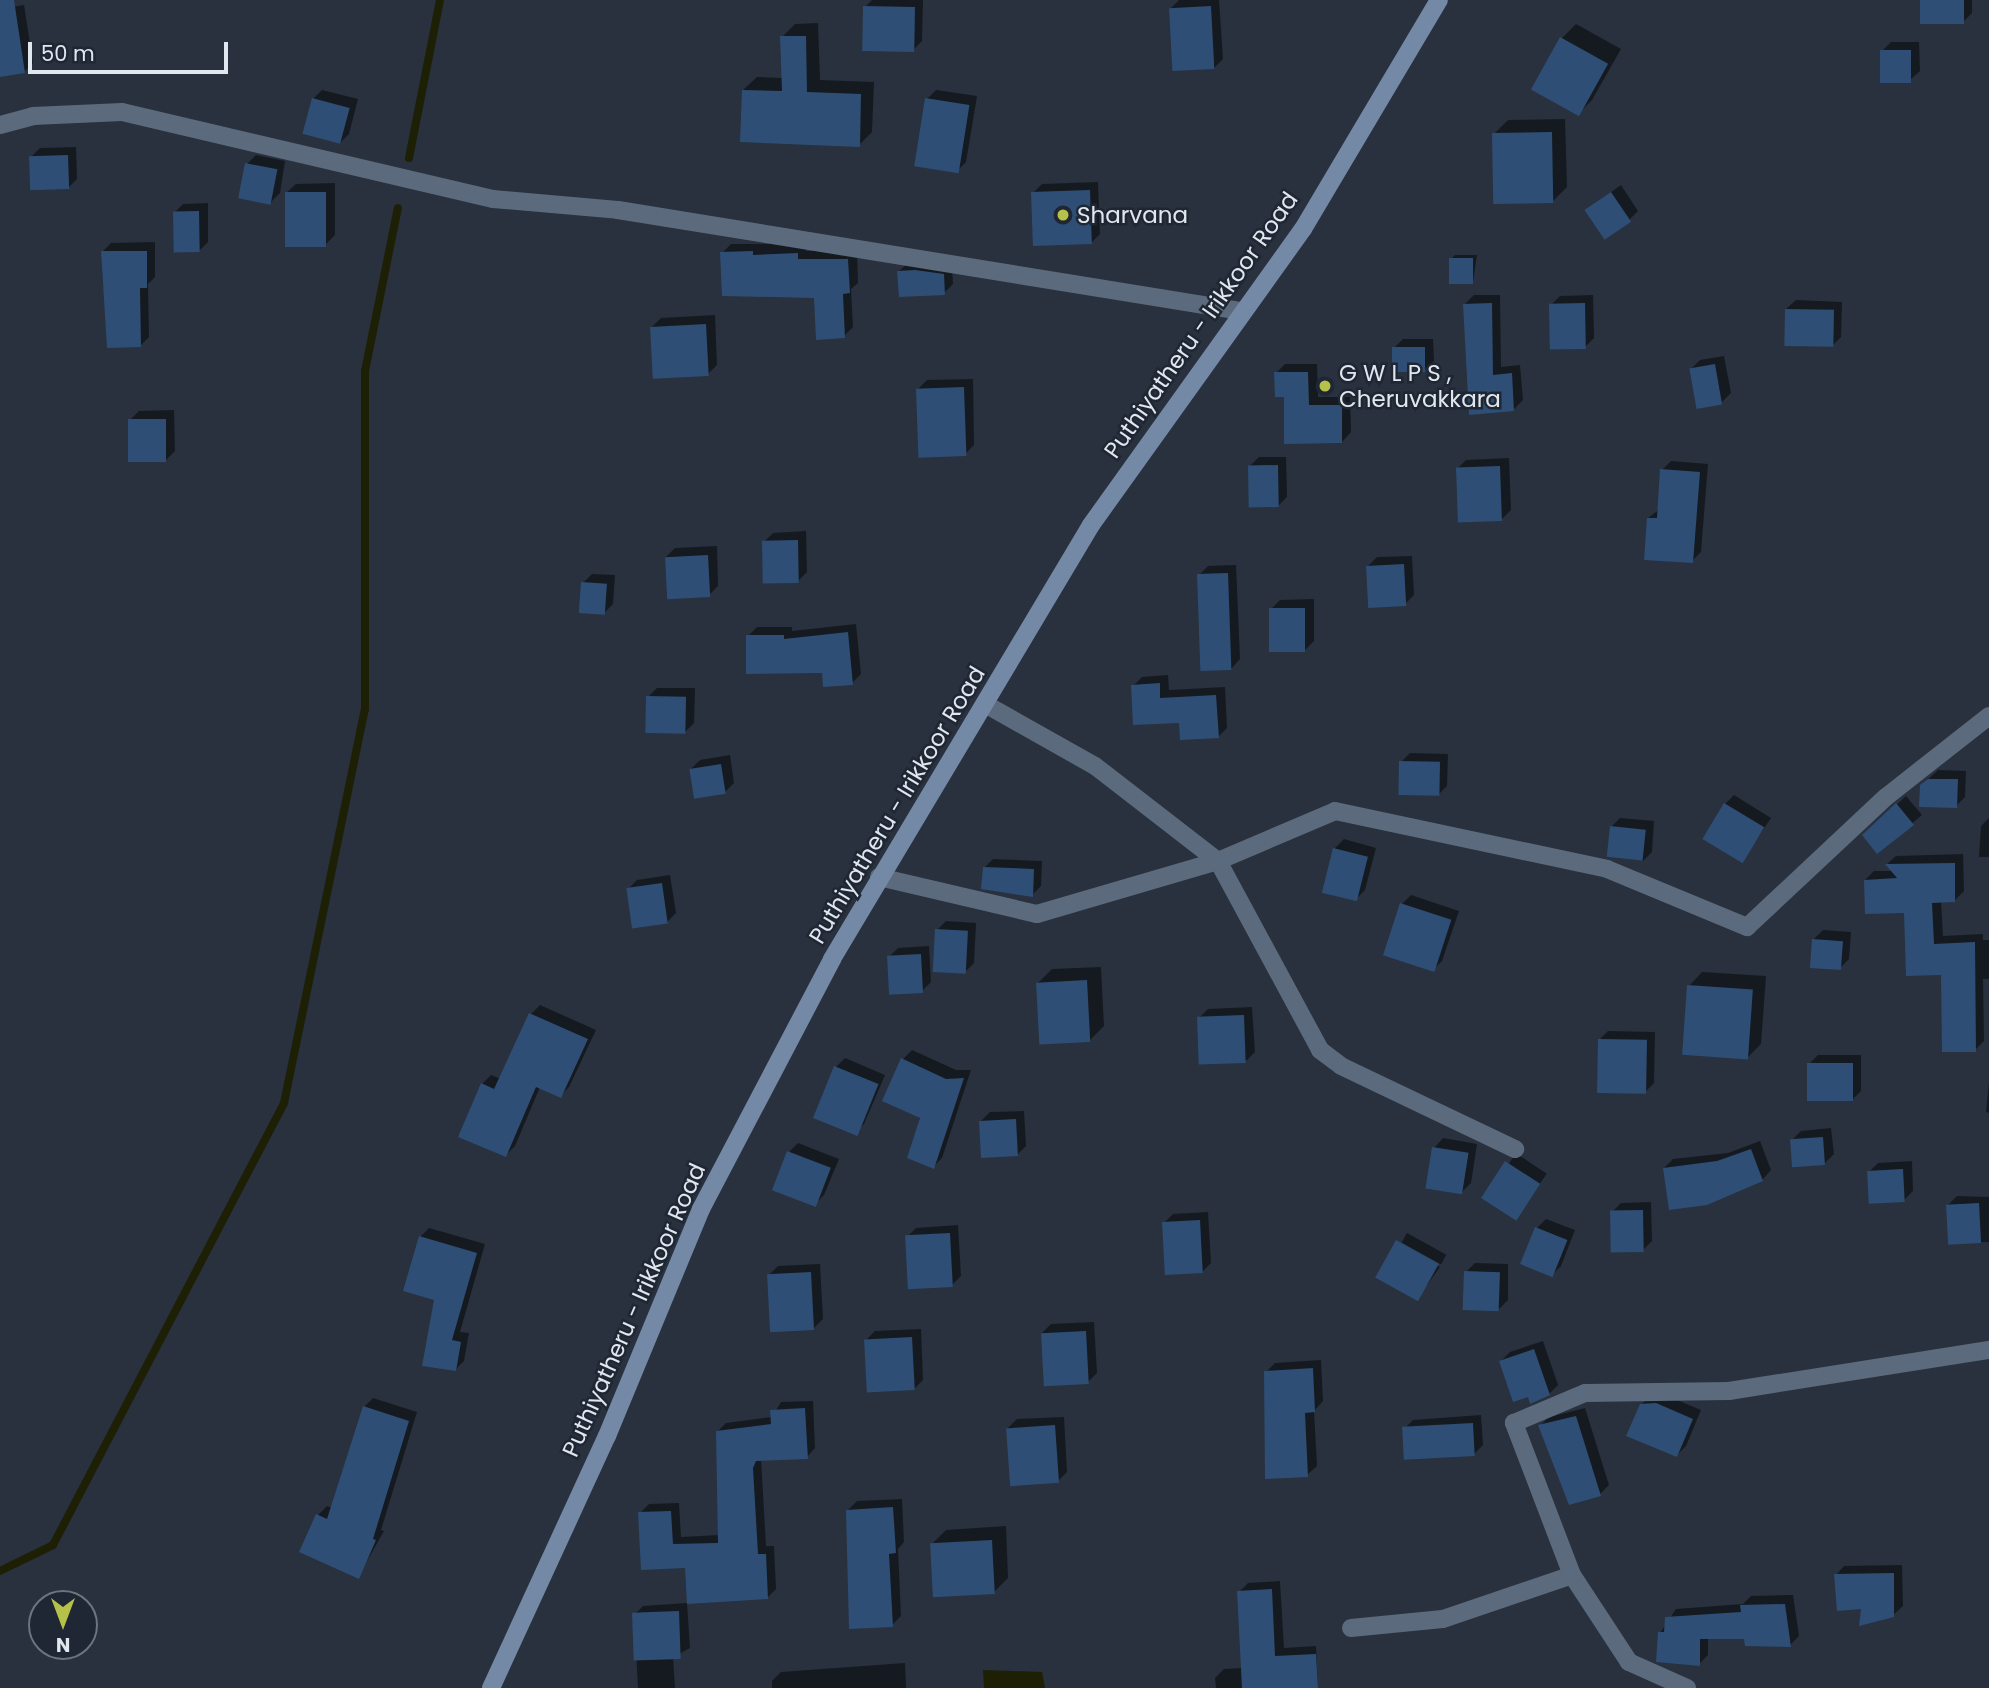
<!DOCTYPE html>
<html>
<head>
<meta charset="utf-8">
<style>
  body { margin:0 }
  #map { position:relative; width:1989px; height:1688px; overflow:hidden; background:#28313d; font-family:Poppins,sans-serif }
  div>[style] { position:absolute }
  .water>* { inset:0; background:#1e2005 }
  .shadow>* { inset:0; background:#0007; transform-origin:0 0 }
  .stream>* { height:8px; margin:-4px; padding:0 4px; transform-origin:4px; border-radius:4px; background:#1e2005 }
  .building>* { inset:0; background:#2f4e75; transform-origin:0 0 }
  .street>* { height:18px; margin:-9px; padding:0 9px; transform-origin:9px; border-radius:9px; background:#5b6a7c }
  .secondary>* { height:18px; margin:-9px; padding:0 9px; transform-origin:9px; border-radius:9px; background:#7389a6 }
  .dots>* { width:19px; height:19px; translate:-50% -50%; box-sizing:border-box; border:4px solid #1e2733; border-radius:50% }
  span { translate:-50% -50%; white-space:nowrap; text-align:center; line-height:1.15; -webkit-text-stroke:5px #1e2733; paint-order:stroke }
  .poi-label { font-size:23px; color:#e1e7ef }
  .left { translate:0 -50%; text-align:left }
  .street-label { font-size:23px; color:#e1e7ef }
  .north { position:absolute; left:28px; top:1590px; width:70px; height:70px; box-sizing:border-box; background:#1e2733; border:2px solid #6c747e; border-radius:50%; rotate:180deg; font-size:19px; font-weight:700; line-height:28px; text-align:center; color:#e1e7ef }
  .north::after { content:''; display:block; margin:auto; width:24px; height:32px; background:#b6c149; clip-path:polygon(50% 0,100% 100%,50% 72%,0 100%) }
  .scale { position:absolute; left:28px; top:42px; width:200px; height:32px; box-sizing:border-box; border:4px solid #e1e7ef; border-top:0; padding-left:9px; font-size:21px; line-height:24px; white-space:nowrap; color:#e1e7ef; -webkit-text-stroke:5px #1e2733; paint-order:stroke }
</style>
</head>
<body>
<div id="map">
  <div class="water">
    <i style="clip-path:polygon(983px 1670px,1042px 1672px,1045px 1688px,984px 1688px)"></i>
  </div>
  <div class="shadow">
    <i style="clip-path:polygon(872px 0,923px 0,922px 41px,913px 50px,865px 7px)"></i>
    <i style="clip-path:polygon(1179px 0,1219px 0,1223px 59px,1214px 68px,1171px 8px)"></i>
    <i style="clip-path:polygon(1922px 0,1972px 0,1972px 13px,1963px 22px)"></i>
    <i style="clip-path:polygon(24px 5px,33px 63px,24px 72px,0 75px,0 9px)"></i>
    <i style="clip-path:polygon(818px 23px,820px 80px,874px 82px,872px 132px,859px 145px,743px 90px,757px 77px,783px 78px,782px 37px,795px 24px)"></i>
    <i style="clip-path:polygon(1576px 24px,1621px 49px,1592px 100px,1578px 114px,1562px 38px)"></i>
    <i style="clip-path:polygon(1891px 42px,1919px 42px,1920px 71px,1910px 80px,1882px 51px)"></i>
    <i style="clip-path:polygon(322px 90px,358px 99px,349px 134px,340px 143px,313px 99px)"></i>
    <i style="clip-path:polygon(936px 90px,977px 96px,966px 162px,957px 171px,927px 99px)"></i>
    <i style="clip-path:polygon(1565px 119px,1567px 187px,1553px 201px,1494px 134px,1508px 120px)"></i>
    <i style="clip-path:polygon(76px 147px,77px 179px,68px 188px,31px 157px,40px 148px)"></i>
    <i style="clip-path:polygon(256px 155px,285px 161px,280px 193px,271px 202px,247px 164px)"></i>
    <i style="clip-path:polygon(1098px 182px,1100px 234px,1091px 243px,1033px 193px,1042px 184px)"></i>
    <i style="clip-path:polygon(335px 183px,335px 235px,326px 244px,286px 193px,296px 184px)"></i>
    <i style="clip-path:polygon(1621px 185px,1638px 211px,1629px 220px,1586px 210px)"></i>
    <i style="clip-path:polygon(208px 203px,208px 242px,199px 251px,174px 213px,183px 204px)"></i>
    <i style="clip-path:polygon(155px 242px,155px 277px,148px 284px,149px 337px,140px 346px,103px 287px,102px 252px,111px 243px)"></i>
    <i style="clip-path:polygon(731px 244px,806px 244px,806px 251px,857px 251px,858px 283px,851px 289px,853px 327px,844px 336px,815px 297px,722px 253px)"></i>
    <i style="clip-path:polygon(1455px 255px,1477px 255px,1473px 282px,1451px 259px)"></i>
    <i style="clip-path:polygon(908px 263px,952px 266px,953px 284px,944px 293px,899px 271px)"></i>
    <i style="clip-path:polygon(1474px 295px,1500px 295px,1501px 367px,1520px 365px,1523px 400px,1514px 409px,1471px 413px,1465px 304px)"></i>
    <i style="clip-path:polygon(1593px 295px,1594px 338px,1585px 347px,1551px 305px,1560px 296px)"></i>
    <i style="clip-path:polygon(1796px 300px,1842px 302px,1841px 337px,1832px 346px,1786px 309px)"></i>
    <i style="clip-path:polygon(715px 315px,717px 365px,708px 374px,652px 327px,661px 318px)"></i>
    <i style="clip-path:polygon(1403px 339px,1433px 339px,1434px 361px,1424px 370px,1394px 348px)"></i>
    <i style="clip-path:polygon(1724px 356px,1731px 393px,1722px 402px,1691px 369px,1700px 360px)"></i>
    <i style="clip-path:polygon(1285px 364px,1317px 364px,1318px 397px,1350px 397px,1351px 432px,1342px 442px,1286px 396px,1276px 373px)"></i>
    <i style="clip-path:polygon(973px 379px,974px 445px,965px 454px,918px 389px,927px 380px)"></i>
    <i style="clip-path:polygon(174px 410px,175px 451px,166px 460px,130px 420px,139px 411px)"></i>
    <i style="clip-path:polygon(1259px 457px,1286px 457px,1287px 497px,1278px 506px,1250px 466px)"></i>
    <i style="clip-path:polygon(1509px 458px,1511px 510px,1502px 519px,1457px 469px,1466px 460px)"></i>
    <i style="clip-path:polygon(1671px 461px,1708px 464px,1701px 552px,1692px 561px,1648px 518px,1660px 509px,1662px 470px)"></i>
    <i style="clip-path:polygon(806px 531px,807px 572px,798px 581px,764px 542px,773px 533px)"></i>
    <i style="clip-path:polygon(717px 546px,718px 586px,709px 595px,666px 557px,675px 548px)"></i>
    <i style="clip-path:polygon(1412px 556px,1414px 595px,1405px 604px,1368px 566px,1377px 557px)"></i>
    <i style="clip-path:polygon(1236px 565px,1240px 659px,1231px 669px,1199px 575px,1208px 566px)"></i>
    <i style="clip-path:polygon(592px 574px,615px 575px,613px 604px,604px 613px,583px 583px)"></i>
    <i style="clip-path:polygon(1314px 599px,1314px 641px,1305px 650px,1271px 609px,1280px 600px)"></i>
    <i style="clip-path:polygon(856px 624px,861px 674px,852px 683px,748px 636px,757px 627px,792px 627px,792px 631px)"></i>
    <i style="clip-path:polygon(1168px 675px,1169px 690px,1225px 687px,1227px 728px,1218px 737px,1181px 721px,1133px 686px,1142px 677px)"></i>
    <i style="clip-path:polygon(657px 688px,695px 688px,694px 723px,685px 732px,648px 697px)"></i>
    <i style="clip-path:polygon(1410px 753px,1448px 754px,1447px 786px,1438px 795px,1401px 762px)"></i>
    <i style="clip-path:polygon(730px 755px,734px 783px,725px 792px,691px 769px,700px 760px)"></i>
    <i style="clip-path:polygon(1938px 770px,1966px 771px,1965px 797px,1956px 806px,1922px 785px)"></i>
    <i style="clip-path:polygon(1734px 795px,1771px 818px,1742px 861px,1725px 804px)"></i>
    <i style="clip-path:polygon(1906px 796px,1922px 815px,1877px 852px,1873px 827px)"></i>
    <i style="clip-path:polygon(1620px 818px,1654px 821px,1652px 852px,1643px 861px,1611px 827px)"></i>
    <i style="clip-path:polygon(1989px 818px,1989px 857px,1979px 857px,1981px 826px)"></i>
    <i style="clip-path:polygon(1344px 839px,1376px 848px,1365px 890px,1356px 899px,1335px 848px)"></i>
    <i style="clip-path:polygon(1963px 854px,1964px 891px,1955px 900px,1941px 901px,1943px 936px,1983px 934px,1983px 940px,1989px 940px,1989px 979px,1983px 979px,1984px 1041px,1975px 1050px,1943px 974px,1905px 911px,1865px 880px,1874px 871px,1893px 871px,1887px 864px,1896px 856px)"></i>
    <i style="clip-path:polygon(993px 859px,1042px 861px,1041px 886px,1032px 895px,984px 868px)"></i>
    <i style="clip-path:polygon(670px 875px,676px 913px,667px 922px,628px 889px,637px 880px)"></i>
    <i style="clip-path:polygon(1411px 895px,1459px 911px,1442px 961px,1433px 970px,1402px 904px)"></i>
    <i style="clip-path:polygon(946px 921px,976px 923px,974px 963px,965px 972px,937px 930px)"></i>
    <i style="clip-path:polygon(1823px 930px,1851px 932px,1849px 959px,1840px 968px,1814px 939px)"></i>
    <i style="clip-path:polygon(929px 946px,931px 982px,922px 991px,889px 957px,898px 948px)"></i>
    <i style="clip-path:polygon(1101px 967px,1104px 1026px,1090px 1040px,1038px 983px,1052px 969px)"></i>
    <i style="clip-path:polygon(1702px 972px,1766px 976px,1761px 1044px,1747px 1058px,1689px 986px)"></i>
    <i style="clip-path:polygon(540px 1005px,596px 1030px,569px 1087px,560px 1096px,540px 1087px,515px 1146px,506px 1155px,482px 1084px,491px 1075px,501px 1079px,531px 1014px)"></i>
    <i style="clip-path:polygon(1252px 1007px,1255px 1052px,1246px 1061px,1199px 1018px,1208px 1009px)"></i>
    <i style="clip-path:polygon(1608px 1031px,1655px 1032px,1654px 1083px,1645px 1092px,1599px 1040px)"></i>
    <i style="clip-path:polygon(912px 1050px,956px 1070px,971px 1070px,942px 1158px,933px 1167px,903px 1059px)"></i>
    <i style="clip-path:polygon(1818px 1055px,1861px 1055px,1861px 1091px,1852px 1100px,1809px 1064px)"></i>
    <i style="clip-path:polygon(845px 1058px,885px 1075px,864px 1124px,855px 1133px,815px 1116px,836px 1067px)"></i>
    <i style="clip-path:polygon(1989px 1081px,1989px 1113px,1986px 1112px)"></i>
    <i style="clip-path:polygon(1024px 1111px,1026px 1146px,1017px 1155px,981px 1121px,990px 1112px)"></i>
    <i style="clip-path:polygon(1831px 1128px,1834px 1154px,1825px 1163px,1792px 1140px,1801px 1131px)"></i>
    <i style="clip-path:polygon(1443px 1138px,1477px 1144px,1471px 1183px,1462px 1192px,1434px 1148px)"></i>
    <i style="clip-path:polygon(1760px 1141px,1771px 1170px,1762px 1180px,1664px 1168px,1673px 1159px,1728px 1153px)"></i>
    <i style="clip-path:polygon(798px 1143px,839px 1159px,824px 1195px,815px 1204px,789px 1152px)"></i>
    <i style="left:1516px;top:1153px;width:37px;height:56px;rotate:34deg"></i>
    <i style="clip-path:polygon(1912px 1161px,1913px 1191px,1904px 1200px,1869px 1172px,1878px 1163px)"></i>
    <i style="clip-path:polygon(1957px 1196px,1989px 1197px,1989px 1242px,1950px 1243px,1948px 1205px)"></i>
    <i style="clip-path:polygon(1651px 1202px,1652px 1241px,1643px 1250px,1612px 1212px,1621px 1203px)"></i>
    <i style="clip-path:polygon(1208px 1212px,1211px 1263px,1202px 1272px,1164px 1223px,1173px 1214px)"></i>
    <i style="clip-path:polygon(1546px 1219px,1575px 1230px,1561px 1266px,1552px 1275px,1537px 1228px)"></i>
    <i style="clip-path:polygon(958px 1225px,961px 1276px,952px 1285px,907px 1237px,916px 1228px)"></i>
    <i style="clip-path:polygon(429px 1228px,485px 1244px,460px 1332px,469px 1333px,464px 1361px,455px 1370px,420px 1237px)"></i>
    <i style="left:1407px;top:1233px;width:45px;height:11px;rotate:29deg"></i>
    <i style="clip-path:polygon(1398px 1243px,1440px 1267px,1417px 1299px)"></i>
    <i style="clip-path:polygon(1475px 1263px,1508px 1264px,1508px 1300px,1499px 1309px,1466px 1272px)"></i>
    <i style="clip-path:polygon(820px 1264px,823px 1319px,814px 1328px,769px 1275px,778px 1266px)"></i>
    <i style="clip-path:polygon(1094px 1322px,1097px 1373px,1088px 1382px,1042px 1333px,1051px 1324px)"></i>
    <i style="clip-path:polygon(921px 1329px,923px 1380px,914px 1389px,866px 1340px,875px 1331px)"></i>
    <i style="clip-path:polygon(1543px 1341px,1558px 1385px,1549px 1394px,1529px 1395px,1501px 1361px,1510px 1352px)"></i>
    <i style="clip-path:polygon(1321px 1360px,1323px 1401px,1314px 1411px,1317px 1466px,1307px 1475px,1267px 1477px,1266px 1372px,1275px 1363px)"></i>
    <i style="clip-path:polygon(1651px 1395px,1665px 1395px,1701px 1410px,1686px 1446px,1677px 1455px,1641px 1405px)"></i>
    <i style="clip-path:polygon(373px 1398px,417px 1412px,381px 1530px,384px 1531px,358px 1577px,318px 1515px,327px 1506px,332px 1508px,364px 1407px)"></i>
    <i style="clip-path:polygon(813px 1401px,815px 1448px,807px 1457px,761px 1459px,766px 1546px,774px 1546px,776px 1589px,767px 1598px,687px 1566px,640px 1513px,649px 1504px,679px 1503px,681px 1537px,719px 1535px,717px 1432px,726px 1423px,772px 1417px,781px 1402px)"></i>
    <i style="clip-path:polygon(1585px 1408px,1609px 1485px,1600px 1494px,1540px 1426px,1549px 1417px)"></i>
    <i style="clip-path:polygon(1481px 1415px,1483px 1445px,1474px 1454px,1404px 1429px,1413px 1420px)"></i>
    <i style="clip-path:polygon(1064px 1417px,1067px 1472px,1058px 1481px,1008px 1428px,1017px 1419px)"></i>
    <i style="clip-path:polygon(902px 1499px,904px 1542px,898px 1549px,901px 1616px,892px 1625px,848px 1510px,857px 1501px)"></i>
    <i style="clip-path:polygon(1006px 1526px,1008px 1578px,994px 1592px,932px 1544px,946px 1530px)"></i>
    <i style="clip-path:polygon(1902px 1565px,1903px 1606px,1893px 1615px,1836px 1575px,1844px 1566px)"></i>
    <i style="clip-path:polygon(1280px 1581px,1284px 1648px,1316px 1646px,1318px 1688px,1216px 1688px,1215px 1678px,1224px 1669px,1243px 1668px,1239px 1592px,1248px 1583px)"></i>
    <i style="clip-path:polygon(1793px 1595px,1799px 1636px,1790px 1645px,1746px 1637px,1708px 1637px,1708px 1655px,1699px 1664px,1660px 1633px,1676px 1609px,1743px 1604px,1751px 1596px)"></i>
    <i style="clip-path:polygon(687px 1603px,690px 1648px,673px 1657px,675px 1688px,638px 1688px,634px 1615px,643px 1606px)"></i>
    <i style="clip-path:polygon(905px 1663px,906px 1688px,772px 1688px,772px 1681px,781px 1672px)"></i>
  </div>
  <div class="stream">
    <i style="left:409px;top:158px;width:161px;rotate:-78.9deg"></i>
    <i style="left:0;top:1571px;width:59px;rotate:-26.1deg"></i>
    <i style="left:53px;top:1545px;width:499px;rotate:-62.4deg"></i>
    <i style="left:284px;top:1103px;width:402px;rotate:-78.4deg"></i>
    <i style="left:365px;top:709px;width:338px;rotate:-90deg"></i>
    <i style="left:365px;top:371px;width:166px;rotate:-78.6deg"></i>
  </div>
  <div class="building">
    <i style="clip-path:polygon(0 0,14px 0,25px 73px,0 77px)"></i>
    <i style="left:1920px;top:0;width:44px;height:24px"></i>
    <i style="left:863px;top:6px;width:52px;height:45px;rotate:1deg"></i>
    <i style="left:1211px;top:6px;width:63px;height:42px;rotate:87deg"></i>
    <i style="clip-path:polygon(780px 36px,806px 36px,807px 92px,861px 94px,860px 147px,740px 142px,742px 90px,782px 91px)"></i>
    <i style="left:1560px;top:37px;width:55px;height:60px;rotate:29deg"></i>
    <i style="left:1880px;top:50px;width:31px;height:33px"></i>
    <i style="left:312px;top:98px;width:39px;height:37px;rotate:15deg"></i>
    <i style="left:925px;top:98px;width:45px;height:69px;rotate:9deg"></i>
    <i style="left:1552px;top:132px;width:71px;height:60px;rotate:89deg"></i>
    <i style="left:68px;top:155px;width:34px;height:39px;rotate:88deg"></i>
    <i style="left:245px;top:163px;width:33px;height:36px;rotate:11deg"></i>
    <i style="left:1090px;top:190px;width:54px;height:59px;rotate:88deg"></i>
    <i style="left:285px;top:192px;width:41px;height:55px"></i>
    <i style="left:1611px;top:192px;width:36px;height:32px;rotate:56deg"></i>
    <i style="left:199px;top:211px;width:41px;height:26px;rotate:89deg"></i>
    <i style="clip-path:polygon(101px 251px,147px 251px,147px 288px,140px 288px,141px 347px,107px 348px)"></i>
    <i style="clip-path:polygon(753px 251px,753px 255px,798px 253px,798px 259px,848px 259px,850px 293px,843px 294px,845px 338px,816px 340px,814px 298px,722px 296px,720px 252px)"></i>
    <i style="left:1449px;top:258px;width:24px;height:26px"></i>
    <i style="clip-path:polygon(915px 270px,944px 274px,945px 295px,899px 297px,897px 271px)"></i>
    <i style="clip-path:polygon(1492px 303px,1493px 375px,1512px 373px,1514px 411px,1469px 415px,1463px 304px)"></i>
    <i style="left:1585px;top:303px;width:46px;height:36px;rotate:89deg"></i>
    <i style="left:1785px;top:309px;width:49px;height:37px;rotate:1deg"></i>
    <i style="left:706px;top:324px;width:52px;height:56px;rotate:87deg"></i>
    <i style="left:1392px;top:347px;width:33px;height:25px"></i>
    <i style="left:1715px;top:364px;width:41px;height:26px;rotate:80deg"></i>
    <i style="clip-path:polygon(1274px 372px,1308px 372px,1309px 405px,1342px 405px,1342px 443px,1284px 444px,1284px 397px,1275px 397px)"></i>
    <i style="left:964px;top:387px;width:69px;height:48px;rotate:88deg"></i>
    <i style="left:128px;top:419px;width:38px;height:43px"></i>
    <i style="left:1278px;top:465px;width:42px;height:30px;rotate:89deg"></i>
    <i style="left:1500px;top:466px;width:55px;height:44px;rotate:88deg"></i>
    <i style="clip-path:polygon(1660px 469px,1700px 472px,1693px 563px,1644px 560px,1647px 518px,1657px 518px)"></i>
    <i style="left:798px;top:540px;width:43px;height:36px;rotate:89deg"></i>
    <i style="left:708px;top:555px;width:42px;height:43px;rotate:87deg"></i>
    <i style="left:1404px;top:564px;width:42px;height:38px;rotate:87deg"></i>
    <i style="left:1228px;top:573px;width:97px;height:31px;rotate:88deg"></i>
    <i style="left:581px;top:582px;width:26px;height:31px;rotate:4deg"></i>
    <i style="left:1269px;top:608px;width:36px;height:44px"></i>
    <i style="clip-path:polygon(848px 632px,853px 685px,823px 687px,822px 673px,746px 674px,746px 635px,784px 635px,784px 639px)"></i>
    <i style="clip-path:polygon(1160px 683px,1160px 698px,1216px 695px,1219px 738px,1180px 740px,1179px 723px,1133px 725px,1131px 685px)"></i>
    <i style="left:646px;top:696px;width:40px;height:37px;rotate:1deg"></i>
    <i style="left:1399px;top:761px;width:41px;height:34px;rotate:1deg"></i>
    <i style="left:721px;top:764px;width:30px;height:32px;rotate:81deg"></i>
    <i style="clip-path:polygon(1928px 779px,1958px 779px,1957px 808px,1919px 807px,1920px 785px)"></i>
    <i style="left:1724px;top:803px;width:47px;height:42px;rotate:31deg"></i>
    <i style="clip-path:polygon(1896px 803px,1914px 825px,1877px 854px,1862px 835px)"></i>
    <i style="left:1610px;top:826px;width:36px;height:31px;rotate:6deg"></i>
    <i style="left:1333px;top:848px;width:36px;height:46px;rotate:14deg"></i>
    <i style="clip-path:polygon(1955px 863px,1955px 902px,1932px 903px,1934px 944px,1975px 942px,1976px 1052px,1942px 1052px,1941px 975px,1906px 976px,1904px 913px,1865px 914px,1864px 880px,1897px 878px,1885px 864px)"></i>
    <i style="clip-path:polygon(983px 867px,1034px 869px,1033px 897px,981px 889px)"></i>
    <i style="left:662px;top:883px;width:41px;height:36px;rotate:82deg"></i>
    <i style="left:1400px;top:903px;width:54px;height:55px;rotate:18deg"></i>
    <i style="left:935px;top:929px;width:33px;height:43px;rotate:3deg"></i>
    <i style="left:1812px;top:939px;width:31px;height:29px;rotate:4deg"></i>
    <i style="left:921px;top:954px;width:39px;height:34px;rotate:87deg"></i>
    <i style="left:1087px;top:980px;width:62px;height:51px;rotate:87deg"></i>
    <i style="left:1687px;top:985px;width:66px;height:70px;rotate:4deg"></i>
    <i style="clip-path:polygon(529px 1013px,588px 1039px,561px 1098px,536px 1087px,506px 1157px,458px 1137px,481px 1083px,494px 1089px)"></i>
    <i style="left:1244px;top:1015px;width:48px;height:47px;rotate:88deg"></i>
    <i style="left:1598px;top:1039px;width:49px;height:54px;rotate:1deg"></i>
    <i style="clip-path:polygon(901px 1058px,946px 1079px,964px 1078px,934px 1169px,907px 1158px,920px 1118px,882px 1101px)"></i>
    <i style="left:1807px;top:1063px;width:46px;height:38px"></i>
    <i style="left:834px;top:1066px;width:48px;height:56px;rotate:22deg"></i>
    <i style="left:1016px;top:1119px;width:37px;height:37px;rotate:87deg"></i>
    <i style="left:1823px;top:1137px;width:28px;height:33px;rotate:86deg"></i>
    <i style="left:1432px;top:1147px;width:37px;height:42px;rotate:9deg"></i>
    <i style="clip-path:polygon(1751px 1149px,1763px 1181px,1707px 1205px,1669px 1210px,1663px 1168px,1717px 1161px)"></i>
    <i style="left:787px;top:1151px;width:47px;height:42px;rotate:21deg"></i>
    <i style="left:1505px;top:1161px;width:42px;height:44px;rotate:33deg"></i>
    <i style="left:1903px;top:1169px;width:33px;height:36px;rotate:87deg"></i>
    <i style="left:1979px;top:1203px;width:40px;height:33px;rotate:87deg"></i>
    <i style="left:1643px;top:1210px;width:42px;height:33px;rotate:89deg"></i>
    <i style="left:1200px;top:1220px;width:53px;height:38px;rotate:87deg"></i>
    <i style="left:1535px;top:1227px;width:35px;height:40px;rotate:22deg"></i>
    <i style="left:950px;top:1233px;width:54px;height:45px;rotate:87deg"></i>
    <i style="clip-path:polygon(419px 1236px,477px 1253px,452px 1340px,461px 1342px,456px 1371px,422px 1366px,434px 1300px,403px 1291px)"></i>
    <i style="left:1396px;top:1240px;width:49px;height:43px;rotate:29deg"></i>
    <i style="left:1464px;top:1271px;width:36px;height:39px;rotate:2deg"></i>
    <i style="left:811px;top:1272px;width:58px;height:44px;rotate:87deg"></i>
    <i style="left:1086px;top:1331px;width:53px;height:45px;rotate:87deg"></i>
    <i style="left:912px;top:1337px;width:53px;height:48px;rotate:87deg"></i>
    <i style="clip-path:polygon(1534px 1349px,1550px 1395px,1530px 1404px,1528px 1397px,1513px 1402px,1499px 1361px)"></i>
    <i style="clip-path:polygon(1313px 1368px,1315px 1412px,1305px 1413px,1308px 1477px,1265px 1479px,1264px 1371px)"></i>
    <i style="clip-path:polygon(1656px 1403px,1693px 1419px,1677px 1457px,1626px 1436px,1640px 1404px)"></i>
    <i style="clip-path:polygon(363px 1406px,409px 1421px,373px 1539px,376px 1540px,359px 1579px,299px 1552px,316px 1514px,327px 1519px)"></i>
    <i style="clip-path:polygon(805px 1408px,808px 1459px,756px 1461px,753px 1468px,758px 1554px,766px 1554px,768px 1599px,687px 1604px,685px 1568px,641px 1570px,638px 1512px,671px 1511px,673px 1544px,718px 1543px,716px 1431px,771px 1424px,770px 1410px)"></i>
    <i style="clip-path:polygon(1576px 1416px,1601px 1496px,1569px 1505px,1538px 1425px)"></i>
    <i style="left:1473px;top:1423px;width:33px;height:71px;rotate:87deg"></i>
    <i style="left:1055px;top:1425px;width:58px;height:49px;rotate:86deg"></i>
    <i style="clip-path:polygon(893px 1507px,896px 1553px,889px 1554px,893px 1627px,849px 1629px,846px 1510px)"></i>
    <i style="left:992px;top:1540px;width:54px;height:62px;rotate:87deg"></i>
    <i style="clip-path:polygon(1894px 1573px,1894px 1617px,1859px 1626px,1861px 1609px,1837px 1611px,1834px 1574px)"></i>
    <i style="clip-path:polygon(1272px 1589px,1275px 1656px,1316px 1654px,1318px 1688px,1242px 1688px,1237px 1591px)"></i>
    <i style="clip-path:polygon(1785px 1604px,1791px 1647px,1745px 1646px,1744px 1639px,1700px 1639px,1700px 1666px,1656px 1662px,1658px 1632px,1664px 1632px,1665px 1617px,1741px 1612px,1740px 1605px)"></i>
    <i style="left:679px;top:1611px;width:48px;height:47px;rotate:88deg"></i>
  </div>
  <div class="street">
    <i style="left:0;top:125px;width:34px;rotate:-15deg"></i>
    <i style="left:33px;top:116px;width:89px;rotate:-2.6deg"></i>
    <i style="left:122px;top:112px;width:381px;rotate:13.2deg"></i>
    <i style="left:493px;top:199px;width:125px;rotate:5deg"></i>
    <i style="left:618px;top:210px;width:630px;rotate:9.22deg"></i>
    <i style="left:985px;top:704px;width:126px;rotate:29.4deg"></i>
    <i style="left:1095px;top:766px;width:155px;rotate:37.7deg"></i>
    <i style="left:1218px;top:861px;width:215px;rotate:61.6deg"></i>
    <i style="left:1320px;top:1050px;width:26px;rotate:37deg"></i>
    <i style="left:1341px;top:1066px;width:193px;rotate:25.5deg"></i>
    <i style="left:879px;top:877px;width:162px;rotate:13.2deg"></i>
    <i style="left:1037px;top:914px;width:189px;rotate:-16.3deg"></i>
    <i style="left:1218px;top:861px;width:127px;rotate:-23.1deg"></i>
    <i style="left:1335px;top:811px;width:278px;rotate:12deg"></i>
    <i style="left:1607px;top:869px;width:152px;rotate:22.5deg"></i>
    <i style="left:1747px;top:927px;width:190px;rotate:-43.1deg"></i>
    <i style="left:1886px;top:797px;width:131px;rotate:-38.2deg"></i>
    <i style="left:1351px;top:1628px;width:92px;rotate:-5.6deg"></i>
    <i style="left:1443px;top:1619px;width:136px;rotate:-18.8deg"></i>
    <i style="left:1687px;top:1688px;width:64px;rotate:-155.9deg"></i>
    <i style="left:1629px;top:1662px;width:104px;rotate:-123.2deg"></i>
    <i style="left:1572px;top:1575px;width:163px;rotate:-110.9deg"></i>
    <i style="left:1514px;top:1423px;width:77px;rotate:-22.9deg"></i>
    <i style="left:1585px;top:1393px;width:144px;rotate:-0.8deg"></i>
    <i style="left:1729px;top:1391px;width:263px;rotate:-9deg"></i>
  </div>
  <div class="secondary">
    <i style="left:491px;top:1688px;width:277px;rotate:-65.3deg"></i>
    <i style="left:607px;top:1436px;width:246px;rotate:-67.5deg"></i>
    <i style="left:701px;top:1209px;width:282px;rotate:-62.3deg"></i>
    <i style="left:832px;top:959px;width:505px;rotate:-59.17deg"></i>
    <i style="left:1091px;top:525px;width:364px;rotate:-54.4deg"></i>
    <i style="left:1303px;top:229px;width:266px;rotate:-59.3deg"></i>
  </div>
  <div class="dots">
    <i style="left:1063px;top:215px;background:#b6c149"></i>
    <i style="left:1325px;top:386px;background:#b6c149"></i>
  </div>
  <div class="poi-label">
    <span class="left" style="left:1077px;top:215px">Sharvana</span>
    <span class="left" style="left:1339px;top:386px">G W L P S ,<br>Cheruvakkara</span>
  </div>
  <div class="street-label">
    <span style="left:1201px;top:325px;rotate:-55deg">Puthiyatheru - Irikkoor Road</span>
    <span style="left:897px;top:805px;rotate:-59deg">Puthiyatheru - Irikkoor Road</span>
    <span style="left:634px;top:1310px;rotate:-66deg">Puthiyatheru - Irikkoor Road</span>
  </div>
  <div class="north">N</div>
  <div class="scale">50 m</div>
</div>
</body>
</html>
